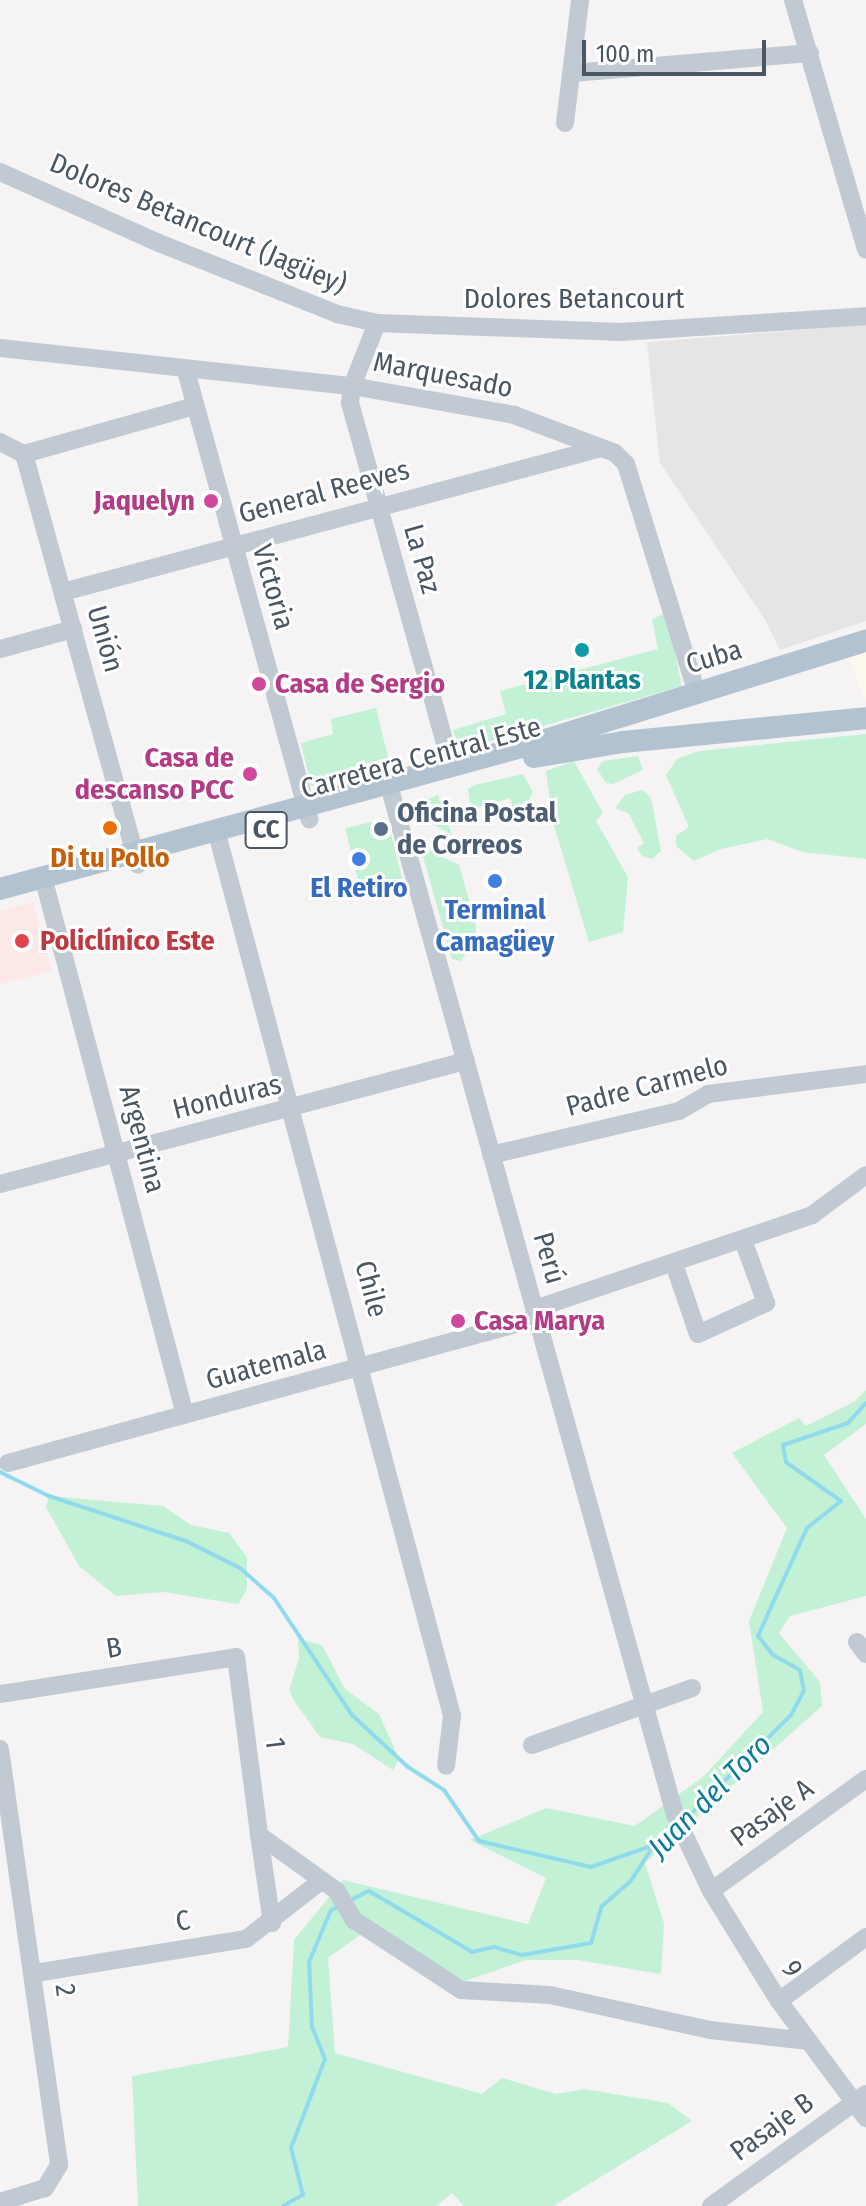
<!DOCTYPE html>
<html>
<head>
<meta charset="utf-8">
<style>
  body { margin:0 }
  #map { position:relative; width:866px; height:2206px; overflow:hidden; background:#f5f3f3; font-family:"Fira Sans Condensed",sans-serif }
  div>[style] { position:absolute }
  .commercial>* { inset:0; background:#fdf9ef }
  .education>* { inset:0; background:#e6e4e5 }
  .medical>* { inset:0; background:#fce8e6 }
  .green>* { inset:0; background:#c3f1d5; transform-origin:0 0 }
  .stream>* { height:4px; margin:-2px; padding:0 2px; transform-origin:2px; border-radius:2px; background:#90daee }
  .minor>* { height:18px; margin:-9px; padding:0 9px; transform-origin:9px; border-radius:9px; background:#c1cad2 }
  .major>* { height:22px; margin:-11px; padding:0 11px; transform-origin:11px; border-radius:11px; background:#b3c2d1 }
  .dots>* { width:22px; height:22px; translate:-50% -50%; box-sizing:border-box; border:4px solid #fff; border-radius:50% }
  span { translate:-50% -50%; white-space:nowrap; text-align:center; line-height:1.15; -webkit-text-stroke:6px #fff; paint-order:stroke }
  .shield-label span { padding:2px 6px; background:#fff; border:2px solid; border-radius:6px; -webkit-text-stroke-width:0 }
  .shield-label { font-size:26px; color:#4a5661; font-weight:700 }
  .street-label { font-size:28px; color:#4a5661 }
  .hotel-label { font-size:28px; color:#b23c85; font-weight:700 }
  .right { translate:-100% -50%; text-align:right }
  .left { translate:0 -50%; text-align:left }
  .culture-label { font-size:28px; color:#0d838f; font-weight:700 }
  .service-label { font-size:28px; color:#4e5e75; font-weight:700 }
  .food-label { font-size:28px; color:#c56008; font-weight:700 }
  .shop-label { font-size:28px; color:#366cbe; font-weight:700 }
  .health-label { font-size:28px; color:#be3a42; font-weight:700 }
  .water-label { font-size:30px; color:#0c7c9b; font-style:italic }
  .scale { position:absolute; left:582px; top:40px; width:184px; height:36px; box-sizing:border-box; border:4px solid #4a5661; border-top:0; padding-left:10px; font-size:24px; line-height:28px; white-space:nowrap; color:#4a5661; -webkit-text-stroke:6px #fff; paint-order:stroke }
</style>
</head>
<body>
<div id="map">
  <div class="commercial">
    <i style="clip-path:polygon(866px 652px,866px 699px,864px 699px,849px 657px)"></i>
  </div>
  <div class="education">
    <i style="clip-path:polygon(866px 325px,866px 621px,780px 650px,766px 621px,660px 463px,647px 342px)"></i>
  </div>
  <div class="medical">
    <i style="clip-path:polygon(33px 902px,52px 971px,0 984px,0 912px)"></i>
  </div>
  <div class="green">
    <i style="clip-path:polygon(666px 613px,682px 686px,459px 750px,453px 730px,506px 714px,500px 691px,658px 649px,652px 619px)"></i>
    <i style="clip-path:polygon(376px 708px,390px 765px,311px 786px,301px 743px,333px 734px,331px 719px)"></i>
    <i style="clip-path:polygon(866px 734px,866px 859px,802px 852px,768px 839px,721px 849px,694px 861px,676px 846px,676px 836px,689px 827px,666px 775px,677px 759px,699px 751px)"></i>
    <i style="clip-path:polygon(638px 756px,643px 770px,613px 784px,606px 783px,597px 769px,603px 761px)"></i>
    <i style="clip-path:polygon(574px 761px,603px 813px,596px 821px,628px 877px,623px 932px,589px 942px,553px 822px,546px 771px)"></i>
    <i style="clip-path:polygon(523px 774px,533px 792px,517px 823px,510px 798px,475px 808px,470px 802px,468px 789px,475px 785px)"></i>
    <i style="clip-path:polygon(642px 790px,651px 797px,661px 851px,652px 859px,642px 856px,637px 848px,644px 843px,629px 814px,615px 808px,625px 795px)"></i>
    <i style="clip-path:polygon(438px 795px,452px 835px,418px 816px,423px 801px)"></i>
    <i style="left:387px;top:818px;width:68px;height:43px;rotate:76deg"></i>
    <i style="clip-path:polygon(420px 846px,459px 865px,476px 925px,475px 940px,461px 961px,452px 959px)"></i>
    <i style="clip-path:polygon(866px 1390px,866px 1424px,824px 1455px,866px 1519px,866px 1596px,790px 1616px,779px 1633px,820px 1682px,822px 1706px,645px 1863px,664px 1924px,661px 1974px,578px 1960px,526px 1960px,465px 1981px,367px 1930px,328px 1958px,335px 2053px,482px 2094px,502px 2078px,556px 2094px,584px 2089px,668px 2103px,692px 2121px,553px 2206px,464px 2206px,452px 2193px,436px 2206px,138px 2206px,132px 2076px,288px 2047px,294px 1940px,343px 1880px,528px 1924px,546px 1878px,470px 1840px,546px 1808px,635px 1826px,703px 1777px,763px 1712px,749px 1621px,787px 1528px,732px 1453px,799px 1418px,806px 1426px,855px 1401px)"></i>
    <i style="clip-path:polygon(49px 1496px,163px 1506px,191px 1525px,229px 1533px,247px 1557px,247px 1589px,238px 1604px,164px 1592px,116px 1596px,79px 1566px,46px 1507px)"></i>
    <i style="clip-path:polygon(298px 1639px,322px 1645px,345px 1689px,379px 1714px,399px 1759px,393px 1770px,353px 1744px,320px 1737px,295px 1702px,289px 1690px,299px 1658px)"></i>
  </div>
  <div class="stream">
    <i style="left:0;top:1472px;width:55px;rotate:26.1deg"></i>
    <i style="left:49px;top:1496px;width:144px;rotate:18.2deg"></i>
    <i style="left:186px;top:1541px;width:60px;rotate:26.6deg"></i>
    <i style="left:240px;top:1568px;width:45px;rotate:41.4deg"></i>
    <i style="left:274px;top:1598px;width:141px;rotate:56.3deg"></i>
    <i style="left:352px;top:1715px;width:76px;rotate:42.9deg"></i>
    <i style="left:408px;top:1767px;width:43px;rotate:32.6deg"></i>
    <i style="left:444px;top:1790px;width:62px;rotate:55.5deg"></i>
    <i style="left:479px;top:1841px;width:115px;rotate:13.1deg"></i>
    <i style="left:591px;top:1867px;width:67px;rotate:-19.2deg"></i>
    <i style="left:685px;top:1820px;width:149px;rotate:-44.7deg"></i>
    <i style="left:791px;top:1715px;width:27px;rotate:-62deg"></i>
    <i style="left:804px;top:1691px;width:21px;rotate:-101deg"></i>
    <i style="left:800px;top:1670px;width:31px;rotate:-151deg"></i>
    <i style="left:773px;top:1655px;width:24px;rotate:-128deg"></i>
    <i style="left:758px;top:1636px;width:119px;rotate:-65.6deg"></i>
    <i style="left:807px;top:1528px;width:43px;rotate:-38.5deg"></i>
    <i style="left:841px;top:1501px;width:67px;rotate:-144.7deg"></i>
    <i style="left:786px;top:1462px;width:17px;rotate:-100deg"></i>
    <i style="left:783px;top:1445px;width:69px;rotate:-18.7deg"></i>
    <i style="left:848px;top:1423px;width:27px;rotate:-48deg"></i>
    <i style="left:349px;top:1901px;width:22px;rotate:-27deg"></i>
    <i style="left:369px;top:1891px;width:120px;rotate:30.6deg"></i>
    <i style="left:472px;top:1952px;width:23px;rotate:-13deg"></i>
    <i style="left:494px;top:1947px;width:29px;rotate:16deg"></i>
    <i style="left:522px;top:1955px;width:70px;rotate:-9.9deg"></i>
    <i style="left:591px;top:1943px;width:37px;rotate:-74deg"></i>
    <i style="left:601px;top:1907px;width:38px;rotate:-41deg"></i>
    <i style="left:630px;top:1882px;width:44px;rotate:-57deg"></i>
    <i style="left:654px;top:1845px;width:27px;rotate:-39deg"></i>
    <i style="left:283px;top:2206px;width:23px;rotate:-29deg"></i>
    <i style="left:303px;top:2195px;width:49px;rotate:-104.3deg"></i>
    <i style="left:291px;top:2148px;width:95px;rotate:-69.1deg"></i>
    <i style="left:325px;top:2059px;width:35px;rotate:-112deg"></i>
    <i style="left:312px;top:2027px;width:65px;rotate:-92.6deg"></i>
    <i style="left:309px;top:1962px;width:56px;rotate:-67.1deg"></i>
    <i style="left:331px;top:1910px;width:8px;rotate:-23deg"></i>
  </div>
  <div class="minor">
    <i style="left:793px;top:0;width:260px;rotate:73.7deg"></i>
    <i style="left:572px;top:73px;width:239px;rotate:-4.8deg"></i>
    <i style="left:565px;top:123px;width:124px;rotate:-83deg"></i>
    <i style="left:0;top:172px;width:174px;rotate:24.1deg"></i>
    <i style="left:159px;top:243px;width:192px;rotate:21.7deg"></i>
    <i style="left:337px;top:314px;width:41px;rotate:12.7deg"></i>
    <i style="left:377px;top:323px;width:244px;rotate:2.1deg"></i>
    <i style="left:621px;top:332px;width:246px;rotate:-3.7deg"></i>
    <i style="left:377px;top:323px;width:68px;rotate:111.6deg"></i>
    <i style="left:352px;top:386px;width:17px;rotate:97deg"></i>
    <i style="left:350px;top:403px;width:376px;rotate:74.4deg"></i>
    <i style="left:0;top:348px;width:354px;rotate:6.2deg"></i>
    <i style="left:352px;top:386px;width:165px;rotate:10.1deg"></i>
    <i style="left:514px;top:415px;width:108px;rotate:20.6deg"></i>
    <i style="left:615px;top:453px;width:16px;rotate:45deg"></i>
    <i style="left:626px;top:464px;width:241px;rotate:72.8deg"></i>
    <i style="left:186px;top:371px;width:465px;rotate:74.6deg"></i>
    <i style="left:0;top:442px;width:27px;rotate:27deg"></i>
    <i style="left:24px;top:454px;width:426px;rotate:74.5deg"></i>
    <i style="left:24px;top:454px;width:178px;rotate:-15.7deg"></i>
    <i style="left:63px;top:592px;width:557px;rotate:-14.98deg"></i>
    <i style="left:0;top:649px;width:76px;rotate:-15.3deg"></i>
    <i style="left:388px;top:782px;width:1072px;rotate:74.47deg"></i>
    <i style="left:675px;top:1815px;width:84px;rotate:64.7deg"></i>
    <i style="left:711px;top:1891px;width:129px;rotate:58.3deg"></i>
    <i style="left:779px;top:2001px;width:146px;rotate:53.4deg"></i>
    <i style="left:216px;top:830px;width:917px;rotate:75.08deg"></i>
    <i style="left:452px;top:1716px;width:50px;rotate:96.8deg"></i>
    <i style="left:43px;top:877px;width:556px;rotate:75.21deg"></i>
    <i style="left:491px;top:1155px;width:193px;rotate:-13.2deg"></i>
    <i style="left:679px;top:1111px;width:34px;rotate:-30deg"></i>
    <i style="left:708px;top:1094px;width:159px;rotate:-7.2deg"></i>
    <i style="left:0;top:1184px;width:482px;rotate:-14.8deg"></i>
    <i style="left:674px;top:1264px;width:74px;rotate:71.1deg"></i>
    <i style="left:698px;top:1334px;width:75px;rotate:-24.5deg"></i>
    <i style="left:766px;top:1303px;width:67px;rotate:-110.1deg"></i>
    <i style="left:535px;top:1309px;width:293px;rotate:-18.7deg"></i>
    <i style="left:812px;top:1215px;width:67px;rotate:-36.5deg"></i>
    <i style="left:8px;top:1463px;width:549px;rotate:-15.3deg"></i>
    <i style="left:857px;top:1642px;width:15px;rotate:53deg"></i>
    <i style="left:0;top:1694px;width:239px;rotate:-8.9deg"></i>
    <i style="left:236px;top:1657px;width:179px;rotate:82.6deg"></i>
    <i style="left:259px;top:1835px;width:96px;rotate:35.7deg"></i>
    <i style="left:337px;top:1891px;width:34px;rotate:60deg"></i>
    <i style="left:354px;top:1920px;width:128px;rotate:33.2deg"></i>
    <i style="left:461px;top:1990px;width:89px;rotate:3.2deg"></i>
    <i style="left:550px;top:1995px;width:164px;rotate:12.3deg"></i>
    <i style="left:710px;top:2030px;width:99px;rotate:6.4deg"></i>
    <i style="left:532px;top:1745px;width:170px;rotate:-19.6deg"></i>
    <i style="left:0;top:1749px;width:420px;rotate:81.9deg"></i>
    <i style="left:59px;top:2165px;width:27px;rotate:121deg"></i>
    <i style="left:45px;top:2188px;width:47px;rotate:162.7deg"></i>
    <i style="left:259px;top:1835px;width:89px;rotate:81.6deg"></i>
    <i style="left:711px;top:1891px;width:191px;rotate:-35.9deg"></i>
    <i style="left:35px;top:1973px;width:214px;rotate:-9.2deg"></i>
    <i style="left:246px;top:1939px;width:95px;rotate:-37.7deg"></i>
    <i style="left:779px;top:2001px;width:108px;rotate:-36.3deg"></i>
    <i style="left:711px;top:2206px;width:191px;rotate:-35.9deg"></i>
  </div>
  <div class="major">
    <i style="left:534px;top:757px;width:90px;rotate:-9.6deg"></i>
    <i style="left:623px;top:742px;width:244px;rotate:-5.6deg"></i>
    <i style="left:0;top:889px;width:548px;rotate:-15.23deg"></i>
    <i style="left:529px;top:745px;width:353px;rotate:-17.2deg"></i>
  </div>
  <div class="dots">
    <i style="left:211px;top:501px;background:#d1479c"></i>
    <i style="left:582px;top:650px;background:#0f9aa8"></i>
    <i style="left:259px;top:684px;background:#d1479c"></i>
    <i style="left:250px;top:774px;background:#d1479c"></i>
    <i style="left:110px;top:828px;background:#e8710a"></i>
    <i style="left:381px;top:829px;background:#5c6f8a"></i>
    <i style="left:359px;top:859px;background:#3f7fe0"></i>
    <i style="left:495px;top:881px;background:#3f7fe0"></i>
    <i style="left:22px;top:941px;background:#e0444e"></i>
    <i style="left:458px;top:1321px;background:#d1479c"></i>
  </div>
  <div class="shield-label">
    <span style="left:266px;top:830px">CC</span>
  </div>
  <div class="street-label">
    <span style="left:198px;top:224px;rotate:23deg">Dolores Betancourt (Jagüey)</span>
    <span style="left:574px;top:299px">Dolores Betancourt</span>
    <span style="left:443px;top:375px;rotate:11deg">Marquesado</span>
    <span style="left:324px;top:492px;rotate:-15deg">General Reeves</span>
    <span style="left:422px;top:559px;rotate:74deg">La Paz</span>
    <span style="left:273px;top:587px;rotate:74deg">Victoria</span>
    <span style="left:105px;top:639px;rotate:74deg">Unión</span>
    <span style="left:714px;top:657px;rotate:-17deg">Cuba</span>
    <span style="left:421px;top:758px;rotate:-15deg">Carretera Central Este</span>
    <span style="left:647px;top:1086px;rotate:-15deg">Padre Carmelo</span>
    <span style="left:227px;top:1097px;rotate:-14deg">Honduras</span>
    <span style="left:142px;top:1139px;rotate:75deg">Argentina</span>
    <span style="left:549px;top:1258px;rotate:74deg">Perú</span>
    <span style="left:371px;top:1289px;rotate:75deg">Chile</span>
    <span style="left:266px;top:1365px;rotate:-15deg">Guatemala</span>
    <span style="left:114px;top:1648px;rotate:-9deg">B</span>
    <span style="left:275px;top:1743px;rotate:83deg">1</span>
    <span style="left:772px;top:1813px;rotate:-36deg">Pasaje A</span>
    <span style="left:183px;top:1921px;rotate:-9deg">C</span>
    <span style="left:792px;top:1969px;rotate:58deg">9</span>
    <span style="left:65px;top:1990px;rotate:83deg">2</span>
    <span style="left:772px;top:2127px;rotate:-36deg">Pasaje B</span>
  </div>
  <div class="hotel-label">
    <span class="right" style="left:195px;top:501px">Jaquelyn</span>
    <span class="left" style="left:275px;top:684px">Casa de Sergio</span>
    <span class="right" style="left:234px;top:774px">Casa de<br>descanso PCC</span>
    <span class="left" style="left:474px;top:1321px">Casa Marya</span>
  </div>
  <div class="culture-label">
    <span style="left:582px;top:680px">12 Plantas</span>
  </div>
  <div class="service-label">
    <span class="left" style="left:397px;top:829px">Oficina Postal<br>de Correos</span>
  </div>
  <div class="food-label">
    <span style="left:110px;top:858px">Di tu Pollo</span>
  </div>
  <div class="shop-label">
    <span style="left:359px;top:888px">El Retiro</span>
    <span style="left:495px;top:926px">Terminal<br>Camagüey</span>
  </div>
  <div class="health-label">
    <span class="left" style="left:40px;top:941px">Policlínico Este</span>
  </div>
  <div class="water-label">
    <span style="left:710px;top:1796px;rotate:-45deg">Juan del Toro</span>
  </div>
  <div class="scale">100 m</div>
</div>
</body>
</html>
